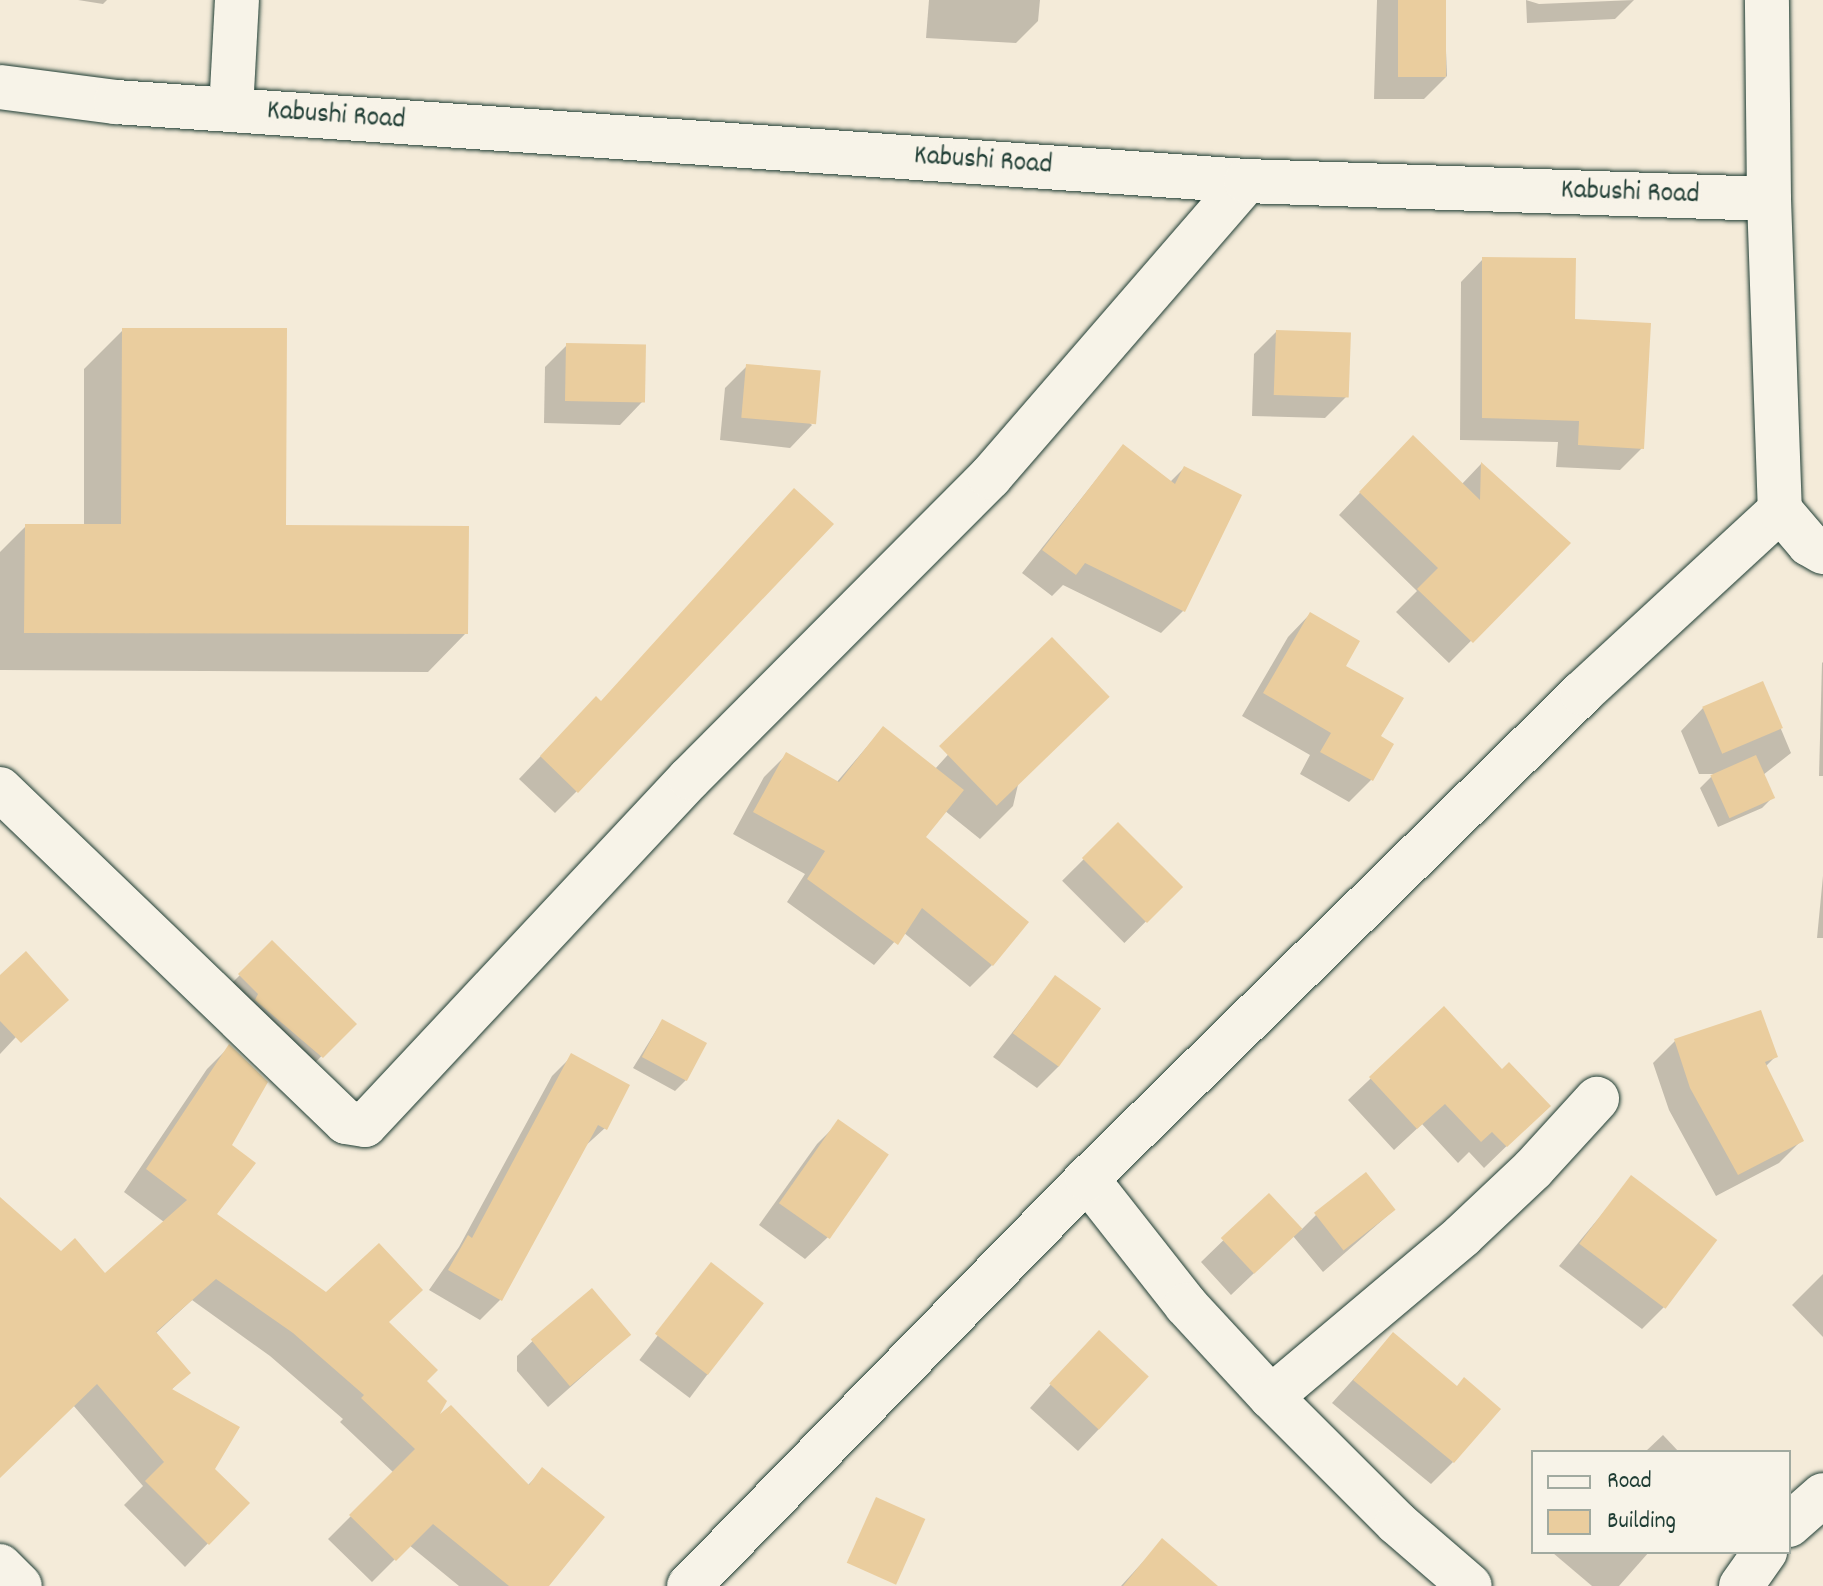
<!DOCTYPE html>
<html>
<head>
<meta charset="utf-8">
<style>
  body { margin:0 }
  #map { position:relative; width:1823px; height:1586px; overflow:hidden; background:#f4ebd9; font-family:Dekko,sans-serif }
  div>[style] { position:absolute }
  .shadow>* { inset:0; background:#0003; transform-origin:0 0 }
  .building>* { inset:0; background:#eacd9e; transform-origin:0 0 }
  .roads { filter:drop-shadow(0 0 2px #1f3d34) drop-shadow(0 0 2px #1f3d34) }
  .street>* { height:44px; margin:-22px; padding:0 22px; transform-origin:22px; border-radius:22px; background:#f7f3e8 }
  .secondary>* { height:44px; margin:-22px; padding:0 22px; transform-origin:22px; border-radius:22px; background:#f7f3e8 }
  span { translate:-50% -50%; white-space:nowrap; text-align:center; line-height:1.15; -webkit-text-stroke:7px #f7f3e8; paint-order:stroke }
  .street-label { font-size:28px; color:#1f3d34 }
  .legend { position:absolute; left:1531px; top:1450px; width:260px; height:104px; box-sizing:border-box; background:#f7f3e8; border:2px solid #a1aaa0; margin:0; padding:10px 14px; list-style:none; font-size:24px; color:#1f3d34 }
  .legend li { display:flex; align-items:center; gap:16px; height:40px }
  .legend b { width:40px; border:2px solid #a1aaa0 }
</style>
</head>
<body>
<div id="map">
  <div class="shadow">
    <i style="clip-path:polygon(78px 0,107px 0,103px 4px)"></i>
    <i style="clip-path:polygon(929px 0,1040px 0,1038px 21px,1016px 43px,926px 38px)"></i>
    <i style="clip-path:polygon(1377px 0,1444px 0,1447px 76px,1424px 99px,1374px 99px)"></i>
    <i style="clip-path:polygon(1526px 0,1539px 4px,1634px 0,1615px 19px,1527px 23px)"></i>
    <i style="clip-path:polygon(1483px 259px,1573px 321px,1642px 448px,1620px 470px,1556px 467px,1558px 442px,1460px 440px,1461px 282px)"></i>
    <i style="clip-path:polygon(123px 330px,284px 527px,466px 633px,428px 672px,0 670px,0 552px,26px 526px,84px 526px,84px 369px)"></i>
    <i style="clip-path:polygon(1276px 332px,1347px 396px,1325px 418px,1252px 416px,1254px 354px)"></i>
    <i style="clip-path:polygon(567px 345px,642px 402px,620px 425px,544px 423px,545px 367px)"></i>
    <i style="clip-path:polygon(747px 366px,812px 425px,790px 448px,720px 440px,725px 388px)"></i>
    <i style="clip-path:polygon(1123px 446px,1170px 482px,1184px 468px,1183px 611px,1161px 633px,1063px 585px,1052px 596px,1022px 573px)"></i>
    <i style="clip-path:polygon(1391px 460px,1461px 485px,1481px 464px,1568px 543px,1449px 663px,1396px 612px,1417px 591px,1339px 515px)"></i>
    <i style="clip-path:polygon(1310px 614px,1378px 737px,1371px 780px,1349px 802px,1300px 774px,1310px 755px,1242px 716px,1288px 637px)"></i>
    <i style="clip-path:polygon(1052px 640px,1013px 806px,980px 839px,944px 810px,923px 837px,992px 965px,970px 987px,903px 932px,874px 965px,787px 902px,805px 874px,733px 834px,764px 777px,786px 755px,836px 783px,883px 728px,935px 769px)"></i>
    <i style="clip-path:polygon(1823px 662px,1823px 776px,1819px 776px,1822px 663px)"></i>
    <i style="clip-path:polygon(1762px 684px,1791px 753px,1763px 775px,1773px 797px,1762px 808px,1718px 827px,1700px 788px,1714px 774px,1699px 774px,1681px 731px,1703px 708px)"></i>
    <i style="clip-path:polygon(574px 721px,577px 791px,555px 813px,519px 779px)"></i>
    <i style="left:1118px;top:825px;width:88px;height:79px;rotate:45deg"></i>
    <i style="clip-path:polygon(1823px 876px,1823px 938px,1817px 938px)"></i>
    <i style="left:272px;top:943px;width:115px;height:77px;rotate:45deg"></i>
    <i style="clip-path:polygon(0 977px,59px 991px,0 1054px)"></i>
    <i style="clip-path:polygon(1055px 978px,1059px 1066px,1037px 1088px,993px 1057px)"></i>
    <i style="clip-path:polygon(1444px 1009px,1502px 1072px,1548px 1106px,1484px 1168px,1469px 1152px,1458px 1163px,1422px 1124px,1394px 1150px,1348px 1100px)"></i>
    <i style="clip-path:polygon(662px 1021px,686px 1080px,675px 1091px,633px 1068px)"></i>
    <i style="clip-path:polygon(1675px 1041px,1775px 1057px,1765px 1067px,1801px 1141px,1779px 1163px,1716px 1196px,1669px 1110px,1653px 1063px)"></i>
    <i style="clip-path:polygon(229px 1047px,230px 1146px,214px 1215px,326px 1295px,386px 1323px,424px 1381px,433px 1422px,527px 1486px,543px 1470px,547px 1586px,459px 1586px,409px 1545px,372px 1582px,328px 1539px,394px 1473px,340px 1422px,343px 1419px,270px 1356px,192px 1300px,155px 1334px,188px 1373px,171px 1390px,213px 1470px,247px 1503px,185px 1567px,124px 1505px,143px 1486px,73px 1405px,0 1476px,0 1199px,61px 1253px,104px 1275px,164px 1222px,124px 1192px,207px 1069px)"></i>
    <i style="clip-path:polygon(572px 1056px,605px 1128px,583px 1148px,500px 1300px,480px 1320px,429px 1290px,459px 1247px,552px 1076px)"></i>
    <i style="clip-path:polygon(839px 1122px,828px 1237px,805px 1259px,759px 1225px,817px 1144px)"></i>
    <i style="clip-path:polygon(1632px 1178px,1664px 1307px,1642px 1329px,1559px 1266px)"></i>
    <i style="clip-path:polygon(1269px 1196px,1301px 1230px,1316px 1215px,1394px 1210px,1323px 1272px,1293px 1236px,1231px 1295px,1201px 1262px)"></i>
    <i style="left:711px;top:1265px;width:63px;height:119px;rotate:37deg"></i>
    <i style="clip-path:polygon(1823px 1274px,1823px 1337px,1792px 1305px)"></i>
    <i style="clip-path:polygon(540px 1334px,629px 1335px,548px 1407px,517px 1371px,517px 1356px)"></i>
    <i style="clip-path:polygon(1393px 1335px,1453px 1462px,1431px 1484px,1332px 1403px)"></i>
    <i style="clip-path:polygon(1077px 1355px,1099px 1429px,1078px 1451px,1030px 1408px)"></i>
    <i style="clip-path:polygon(1663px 1435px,1679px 1452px,1645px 1452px)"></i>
    <i style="clip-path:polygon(1162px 1541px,1207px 1586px,1121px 1586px)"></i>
    <i style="clip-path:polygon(1649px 1552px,1619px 1586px,1592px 1586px,1553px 1553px)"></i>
  </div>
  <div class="building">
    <i style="left:1398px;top:0;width:48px;height:77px"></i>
    <i style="clip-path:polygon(1482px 257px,1576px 258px,1575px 319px,1651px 323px,1644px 449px,1578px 445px,1579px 421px,1482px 418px)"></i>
    <i style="clip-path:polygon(122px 328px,287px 328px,286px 525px,469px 526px,468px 634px,24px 633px,25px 524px,121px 524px)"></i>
    <i style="left:1276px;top:330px;width:75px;height:65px;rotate:2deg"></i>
    <i style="left:566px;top:343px;width:80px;height:58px;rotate:1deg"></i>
    <i style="left:746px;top:364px;width:75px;height:54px;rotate:5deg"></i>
    <i style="clip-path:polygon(1413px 435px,1480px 500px,1481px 462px,1571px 543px,1473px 643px,1417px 589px,1438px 568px,1359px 492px)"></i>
    <i style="clip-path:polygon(1123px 444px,1175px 484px,1184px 466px,1242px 495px,1185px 612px,1085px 563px,1076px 575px,1042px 550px)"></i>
    <i style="clip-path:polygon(794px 488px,834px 524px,578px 793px,540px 756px,596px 696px,601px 701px)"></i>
    <i style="clip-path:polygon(1310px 612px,1360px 641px,1346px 666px,1404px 698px,1381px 736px,1394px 744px,1373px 781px,1320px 752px,1331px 733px,1263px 693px)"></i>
    <i style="left:1052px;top:637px;width:83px;height:157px;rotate:46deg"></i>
    <i style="left:1763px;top:681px;width:51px;height:66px;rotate:67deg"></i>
    <i style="clip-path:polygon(883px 726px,964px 790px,926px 837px,1029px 922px,993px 966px,922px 908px,898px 945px,807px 879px,825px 851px,753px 812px,786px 752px,839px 782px)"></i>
    <i style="left:1756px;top:755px;width:47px;height:50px;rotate:66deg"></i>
    <i style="left:1118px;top:822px;width:92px;height:51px;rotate:45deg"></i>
    <i style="clip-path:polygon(272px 940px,357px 1024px,323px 1058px,255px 1000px,258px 994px,238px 974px)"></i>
    <i style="clip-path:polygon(26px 951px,69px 1000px,21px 1043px,0 1021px,0 975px)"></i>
    <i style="left:1055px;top:975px;width:57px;height:72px;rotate:36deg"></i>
    <i style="clip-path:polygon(1444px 1006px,1502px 1069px,1509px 1062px,1551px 1106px,1507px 1147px,1492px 1132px,1481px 1142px,1445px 1104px,1417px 1129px,1369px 1077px)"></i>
    <i style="clip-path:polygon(1761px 1010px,1778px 1057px,1765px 1062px,1804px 1141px,1738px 1175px,1690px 1088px,1674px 1039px)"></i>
    <i style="left:662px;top:1019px;width:51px;height:43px;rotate:28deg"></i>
    <i style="clip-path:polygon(229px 1044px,268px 1082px,232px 1145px,256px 1163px,217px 1214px,326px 1292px,379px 1243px,423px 1290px,389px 1322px,438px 1370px,427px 1381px,447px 1401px,440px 1414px,451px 1405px,529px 1485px,542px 1467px,605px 1517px,549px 1586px,509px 1586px,433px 1524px,396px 1561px,349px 1515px,415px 1449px,361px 1398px,364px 1395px,293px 1333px,216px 1279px,156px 1332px,191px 1373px,172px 1389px,240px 1427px,215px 1469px,250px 1503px,209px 1545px,145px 1481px,164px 1462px,97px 1384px,0 1478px,0 1197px,61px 1251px,75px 1238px,105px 1273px,187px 1200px,146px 1169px)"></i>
    <i style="clip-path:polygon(571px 1053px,630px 1085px,607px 1130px,598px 1125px,502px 1301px,448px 1270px,468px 1235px,472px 1238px)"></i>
    <i style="left:838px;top:1119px;width:62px;height:103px;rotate:35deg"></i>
    <i style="left:1366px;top:1172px;width:48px;height:66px;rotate:52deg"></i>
    <i style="left:1631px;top:1175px;width:108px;height:86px;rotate:37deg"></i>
    <i style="left:1269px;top:1193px;width:49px;height:66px;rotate:47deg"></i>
    <i style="left:711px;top:1262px;width:67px;height:91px;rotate:38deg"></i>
    <i style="left:592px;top:1288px;width:61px;height:80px;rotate:50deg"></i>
    <i style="left:1099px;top:1330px;width:68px;height:73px;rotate:43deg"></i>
    <i style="clip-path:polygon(1393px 1332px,1457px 1386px,1464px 1377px,1501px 1409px,1454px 1463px,1353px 1380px)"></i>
    <i style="left:876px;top:1497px;width:54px;height:72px;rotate:24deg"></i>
    <i style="clip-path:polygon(1162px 1538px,1218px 1586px,1123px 1586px)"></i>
  </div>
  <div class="roads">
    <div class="street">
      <i style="left:231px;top:110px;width:110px;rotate:-86.9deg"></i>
      <i style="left:0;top:789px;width:480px;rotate:43.9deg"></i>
      <i style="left:346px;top:1122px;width:19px;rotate:9deg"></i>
      <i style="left:365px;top:1125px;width:475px;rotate:-46.9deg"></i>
      <i style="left:690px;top:778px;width:425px;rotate:-45.1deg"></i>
      <i style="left:990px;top:477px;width:391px;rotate:-49.1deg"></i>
      <i style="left:1087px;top:1179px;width:160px;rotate:51.8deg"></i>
      <i style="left:1186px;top:1305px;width:125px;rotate:47.3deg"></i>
      <i style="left:1271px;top:1397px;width:178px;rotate:45deg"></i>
      <i style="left:1397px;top:1523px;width:96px;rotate:40.8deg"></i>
      <i style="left:1271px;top:1397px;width:250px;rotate:-40.1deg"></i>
      <i style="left:1462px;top:1236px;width:98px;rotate:-43.3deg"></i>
      <i style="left:1533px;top:1169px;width:95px;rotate:-47.6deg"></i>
      <i style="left:1789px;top:1525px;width:45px;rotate:-41.4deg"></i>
      <i style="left:0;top:1566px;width:28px;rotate:45deg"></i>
      <i style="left:689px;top:1586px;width:569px;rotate:-45.64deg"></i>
      <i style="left:1087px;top:1179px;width:694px;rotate:-44.47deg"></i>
      <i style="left:1582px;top:693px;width:270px;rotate:-42.7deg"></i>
      <i style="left:1741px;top:1586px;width:42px;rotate:-54.8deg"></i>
    </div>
    <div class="secondary">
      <i style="left:0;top:87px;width:117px;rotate:7.4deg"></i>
      <i style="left:116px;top:102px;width:1133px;rotate:4deg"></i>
      <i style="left:1246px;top:181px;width:523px;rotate:1.97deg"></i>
      <i style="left:1769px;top:199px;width:199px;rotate:-90.6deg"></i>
      <i style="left:1769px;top:199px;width:311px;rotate:88deg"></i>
      <i style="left:1780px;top:510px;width:45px;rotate:49.5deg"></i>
      <i style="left:1809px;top:544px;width:16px;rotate:30deg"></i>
    </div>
  </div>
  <div class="street-label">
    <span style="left:336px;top:117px;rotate:4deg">Kabushi Road</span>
    <span style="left:983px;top:162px;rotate:4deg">Kabushi Road</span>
    <span style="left:1630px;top:194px;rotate:2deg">Kabushi Road</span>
  </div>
  <ul class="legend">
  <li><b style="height:10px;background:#f7f3e8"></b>Road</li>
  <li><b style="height:22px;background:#eacd9e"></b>Building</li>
  </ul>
</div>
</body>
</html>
